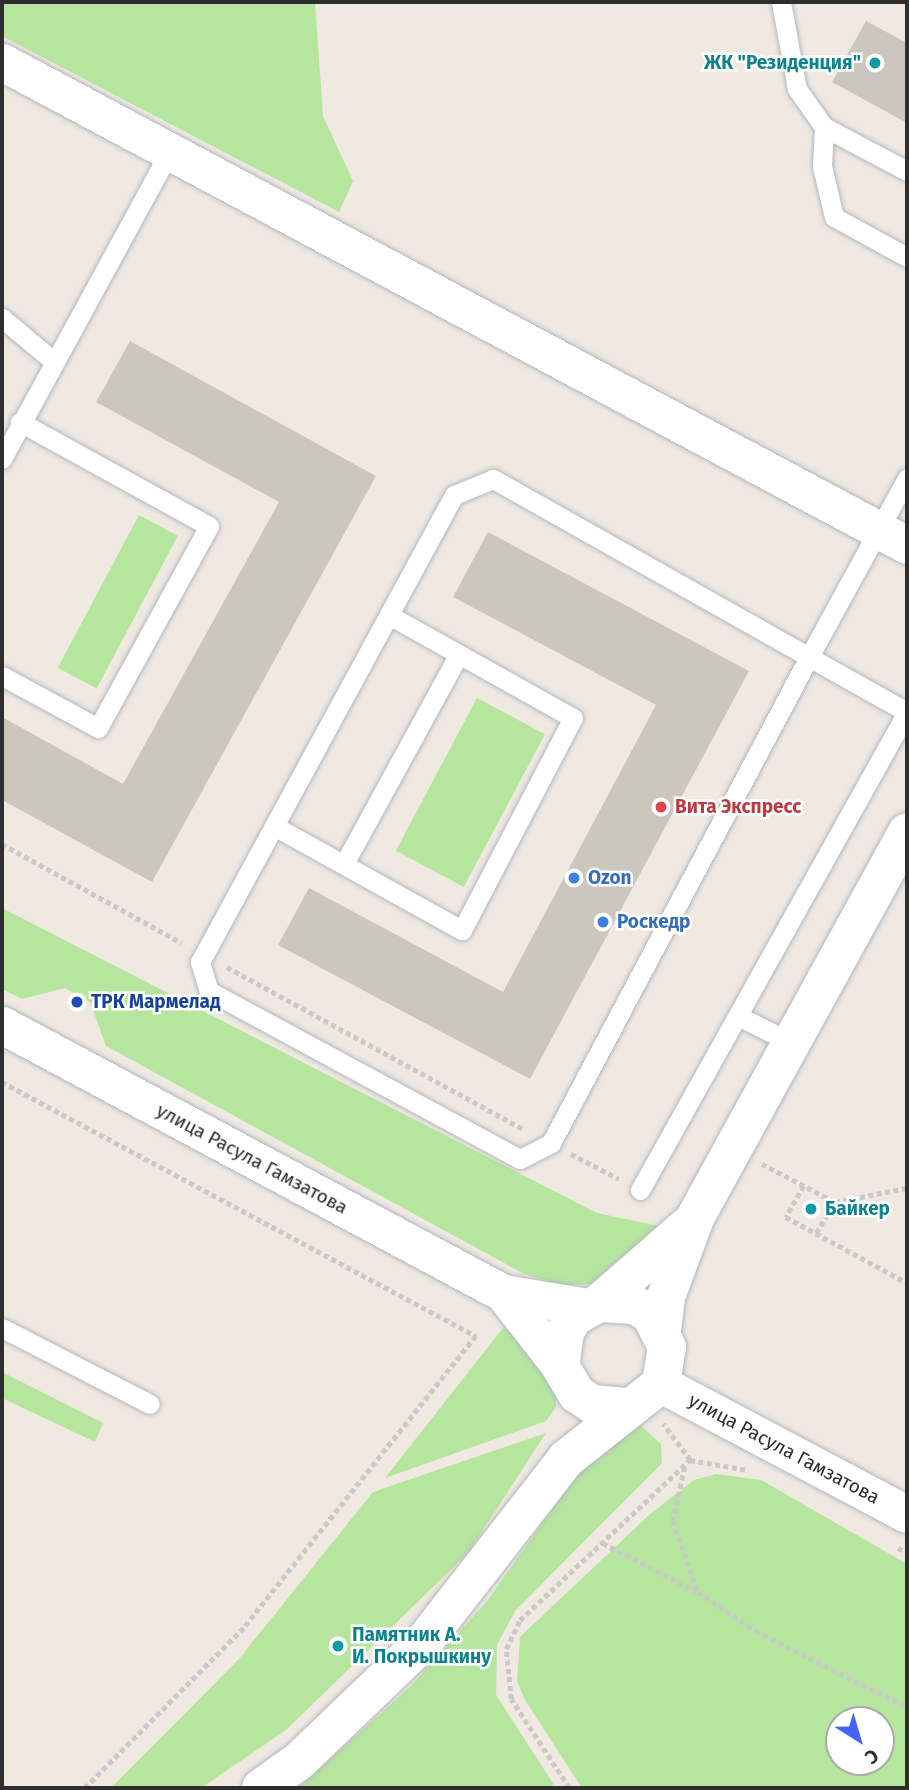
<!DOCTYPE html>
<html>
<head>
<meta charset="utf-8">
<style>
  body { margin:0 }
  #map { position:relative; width:909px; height:1790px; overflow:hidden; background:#efe9e1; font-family:"Fira Sans",sans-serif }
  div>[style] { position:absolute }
  .green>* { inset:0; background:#b6e59e; transform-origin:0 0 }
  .building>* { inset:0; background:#cbc7bf }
  .path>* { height:4.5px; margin-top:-2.25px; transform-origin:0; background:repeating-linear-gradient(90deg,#c9c9c9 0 5px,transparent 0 8.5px) }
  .roads { filter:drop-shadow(0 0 2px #b4b7c1) drop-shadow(0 0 2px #b4b7c1) }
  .lane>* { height:19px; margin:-9.5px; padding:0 9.5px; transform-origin:9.5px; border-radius:9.5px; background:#fff }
  .street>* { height:37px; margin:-18.5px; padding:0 18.5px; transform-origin:18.5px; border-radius:18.5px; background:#fff }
  .secondary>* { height:38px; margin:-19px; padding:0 19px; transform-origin:19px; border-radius:19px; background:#fff }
  .dots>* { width:19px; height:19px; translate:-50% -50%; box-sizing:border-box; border:4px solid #fff; border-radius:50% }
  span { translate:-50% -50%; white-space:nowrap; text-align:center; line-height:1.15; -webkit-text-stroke:5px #fff; paint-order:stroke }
  .culture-label { font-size:19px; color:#0d838f; font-weight:700 }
  .right { translate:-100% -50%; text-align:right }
  .left { translate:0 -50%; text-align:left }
  .health-label { font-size:19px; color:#be3a42; font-weight:700 }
  .shop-label { font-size:19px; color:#366cbe; font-weight:700 }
  .transit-label { font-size:19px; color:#164399; font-weight:700 }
  .street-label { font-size:19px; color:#2e2e2e }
  .frame { position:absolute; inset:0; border:4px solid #2e2e2e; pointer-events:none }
  .north { position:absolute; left:825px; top:1706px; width:70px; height:70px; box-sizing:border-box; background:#fff; border:2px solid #ababab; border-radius:50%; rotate:143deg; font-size:19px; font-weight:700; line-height:28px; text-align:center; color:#2e2e2e }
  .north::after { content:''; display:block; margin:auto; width:24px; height:32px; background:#4264fb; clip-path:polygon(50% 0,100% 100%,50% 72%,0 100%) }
</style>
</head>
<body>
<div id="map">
  <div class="green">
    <i style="clip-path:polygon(2px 2px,315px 2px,323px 116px,353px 181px,339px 212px,2px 36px)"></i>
    <i style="left:139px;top:515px;width:44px;height:173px;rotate:28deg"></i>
    <i style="left:477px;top:698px;width:77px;height:173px;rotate:28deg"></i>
    <i style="clip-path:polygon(2px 908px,597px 1213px,659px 1226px,592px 1284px,563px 1285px,524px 1274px,106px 1046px,90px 1002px,65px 988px,22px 999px,2px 989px)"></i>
    <i style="clip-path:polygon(503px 1328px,529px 1342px,557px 1387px,556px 1407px,546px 1421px,385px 1478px)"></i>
    <i style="clip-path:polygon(2px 1372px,103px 1423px,95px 1442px,2px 1398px)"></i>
    <i style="clip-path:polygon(639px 1424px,661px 1444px,662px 1463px,515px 1611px,497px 1645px,496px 1695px,556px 1788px,298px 1788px,410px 1687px,488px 1600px,591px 1454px)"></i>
    <i style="clip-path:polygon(546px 1433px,468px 1553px,286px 1730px,201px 1788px,111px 1788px,239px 1659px,373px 1492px)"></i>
    <i style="clip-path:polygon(evenodd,716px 1474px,761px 1480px,907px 1564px,907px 1788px,582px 1788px,525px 1700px,517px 1681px,520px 1637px,650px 1514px,694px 1480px,716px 1474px,839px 1720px,881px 1720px,881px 1762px,839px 1762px,839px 1720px)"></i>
  </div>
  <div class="building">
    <i style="clip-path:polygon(866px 21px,907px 43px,907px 123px,832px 82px)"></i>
    <i style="clip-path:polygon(130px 341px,376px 476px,152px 882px,2px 800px,2px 717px,123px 784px,279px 502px,96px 402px)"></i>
    <i style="clip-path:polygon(488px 532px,749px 671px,530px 1079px,278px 945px,309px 888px,503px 992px,656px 705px,453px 597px)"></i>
  </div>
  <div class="path">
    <i style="left:2px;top:844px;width:205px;rotate:28.8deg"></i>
    <i style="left:227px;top:967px;width:337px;rotate:28.7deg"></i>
    <i style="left:2px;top:1082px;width:538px;rotate:28.19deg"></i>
    <i style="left:476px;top:1336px;width:373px;rotate:128.5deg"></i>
    <i style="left:244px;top:1628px;width:226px;rotate:134.8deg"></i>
    <i style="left:571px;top:1154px;width:54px;rotate:27.5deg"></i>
    <i style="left:762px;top:1164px;width:82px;rotate:27.5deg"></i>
    <i style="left:835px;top:1202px;width:73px;rotate:-11deg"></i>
    <i style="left:804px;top:1186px;width:36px;rotate:120deg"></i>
    <i style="left:786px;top:1217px;width:138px;rotate:28.6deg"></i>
    <i style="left:816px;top:1233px;width:36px;rotate:-58deg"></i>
    <i style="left:690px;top:1460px;width:59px;rotate:9.8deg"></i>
    <i style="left:685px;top:1467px;width:55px;rotate:102.5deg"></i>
    <i style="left:673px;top:1521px;width:75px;rotate:70.6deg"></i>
    <i style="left:698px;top:1592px;width:70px;rotate:33.9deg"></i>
    <i style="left:756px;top:1631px;width:169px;rotate:26.7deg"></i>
    <i style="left:603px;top:1543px;width:106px;rotate:27.5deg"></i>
    <i style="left:898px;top:1548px;width:10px;rotate:24deg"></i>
    <i style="left:569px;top:1788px;width:106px;rotate:-123.1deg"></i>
    <i style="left:511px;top:1699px;width:50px;rotate:-95.7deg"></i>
    <i style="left:506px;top:1649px;width:32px;rotate:-64deg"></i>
    <i style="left:520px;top:1620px;width:233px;rotate:-43.3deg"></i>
    <i style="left:690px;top:1460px;width:45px;rotate:-126.9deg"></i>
  </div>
  <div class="roads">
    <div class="lane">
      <i style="left:781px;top:2px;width:88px;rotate:79.6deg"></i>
      <i style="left:797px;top:89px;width:47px;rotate:54.6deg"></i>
      <i style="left:824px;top:127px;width:94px;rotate:27.9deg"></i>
      <i style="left:824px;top:127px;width:39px;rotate:93deg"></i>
      <i style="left:822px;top:166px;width:52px;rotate:76.8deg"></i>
      <i style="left:834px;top:217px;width:83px;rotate:28.7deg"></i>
      <i style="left:2px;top:318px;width:65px;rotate:40deg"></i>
      <i style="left:2px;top:459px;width:353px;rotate:-61.4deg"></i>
      <i style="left:2px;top:676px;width:109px;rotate:28.4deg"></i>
      <i style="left:98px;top:728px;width:230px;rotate:-61.2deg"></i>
      <i style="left:209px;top:526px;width:216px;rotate:-151.2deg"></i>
      <i style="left:274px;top:826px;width:215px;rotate:29deg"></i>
      <i style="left:462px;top:930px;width:239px;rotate:-62.4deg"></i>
      <i style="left:573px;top:718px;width:211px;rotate:-150.8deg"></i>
      <i style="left:344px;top:864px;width:239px;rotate:-61.3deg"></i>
      <i style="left:738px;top:1016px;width:60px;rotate:26.6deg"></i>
      <i style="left:640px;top:1190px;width:548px;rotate:-60.81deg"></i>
      <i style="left:907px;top:712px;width:112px;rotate:-150.7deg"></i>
      <i style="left:809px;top:657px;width:363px;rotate:-150.6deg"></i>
      <i style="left:493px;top:479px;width:42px;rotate:157.7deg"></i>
      <i style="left:454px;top:495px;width:532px;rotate:118.54deg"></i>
      <i style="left:200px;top:962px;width:30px;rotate:73deg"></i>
      <i style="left:209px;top:991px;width:353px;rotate:28.4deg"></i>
      <i style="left:520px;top:1159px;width:35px;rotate:-27deg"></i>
      <i style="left:551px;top:1143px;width:550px;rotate:-62.04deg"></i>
      <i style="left:809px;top:657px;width:204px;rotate:-61.3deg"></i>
      <i style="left:2px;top:1328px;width:166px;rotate:27.2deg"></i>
    </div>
    <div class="street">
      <i style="left:2px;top:62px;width:1026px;rotate:28.09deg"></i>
      <i style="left:2px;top:1025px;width:568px;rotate:28.14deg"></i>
      <i style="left:503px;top:1293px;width:86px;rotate:9.4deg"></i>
      <i style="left:503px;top:1293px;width:93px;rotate:52deg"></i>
      <i style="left:661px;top:1384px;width:278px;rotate:27.9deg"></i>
    </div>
    <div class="secondary">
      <i style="left:599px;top:1303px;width:116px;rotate:-41.1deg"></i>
      <i style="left:662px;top:1330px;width:33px;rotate:-83deg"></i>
      <i style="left:666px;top:1297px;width:84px;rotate:-69.8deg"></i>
      <i style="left:695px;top:1218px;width:440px;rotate:-61.2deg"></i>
      <i style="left:261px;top:1788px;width:47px;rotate:-35.4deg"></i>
      <i style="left:299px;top:1761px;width:176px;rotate:-43.8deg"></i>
      <i style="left:426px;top:1639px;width:228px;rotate:-52.1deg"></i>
      <i style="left:566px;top:1459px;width:121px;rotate:-38.3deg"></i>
      <i style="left:661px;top:1384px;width:37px;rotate:-81deg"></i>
      <i style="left:667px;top:1347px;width:36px;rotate:-117deg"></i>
      <i style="left:651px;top:1315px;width:19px;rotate:-148deg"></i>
      <i style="left:635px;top:1305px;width:36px;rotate:-177deg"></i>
      <i style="left:599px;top:1303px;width:29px;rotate:151deg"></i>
      <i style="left:574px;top:1317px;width:17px;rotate:121deg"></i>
      <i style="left:565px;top:1332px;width:34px;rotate:98deg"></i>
      <i style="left:560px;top:1366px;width:33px;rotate:59deg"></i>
      <i style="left:577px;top:1394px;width:18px;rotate:34deg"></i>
      <i style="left:592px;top:1404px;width:37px;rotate:5deg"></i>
    </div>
  </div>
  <div class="dots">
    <i style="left:875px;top:63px;background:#0f9aa8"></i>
    <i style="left:661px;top:807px;background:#e0444e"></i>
    <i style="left:574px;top:878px;background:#3f7fe0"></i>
    <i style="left:603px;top:922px;background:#3f7fe0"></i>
    <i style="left:77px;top:1002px;background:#1a4fb4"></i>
    <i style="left:811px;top:1209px;background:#0f9aa8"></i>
    <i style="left:338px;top:1646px;background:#0f9aa8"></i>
  </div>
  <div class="culture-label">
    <span class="right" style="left:861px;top:63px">ЖК "Резиденция"</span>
    <span class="left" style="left:825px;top:1209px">Байкер</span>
    <span class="left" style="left:352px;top:1646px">Памятник А.<br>И. Покрышкину</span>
  </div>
  <div class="health-label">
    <span class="left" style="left:675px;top:807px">Вита Экспресс</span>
  </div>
  <div class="shop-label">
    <span class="left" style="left:588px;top:878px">Ozon</span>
    <span class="left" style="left:617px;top:922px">Роскедр</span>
  </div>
  <div class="transit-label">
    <span class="left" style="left:91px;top:1002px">ТРК Мармелад</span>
  </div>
  <div class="street-label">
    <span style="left:252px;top:1159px;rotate:28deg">улица Расула Гамзатова</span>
    <span style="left:784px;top:1449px;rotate:28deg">улица Расула Гамзатова</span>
  </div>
  <div class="frame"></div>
  <div class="north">С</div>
</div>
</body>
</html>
